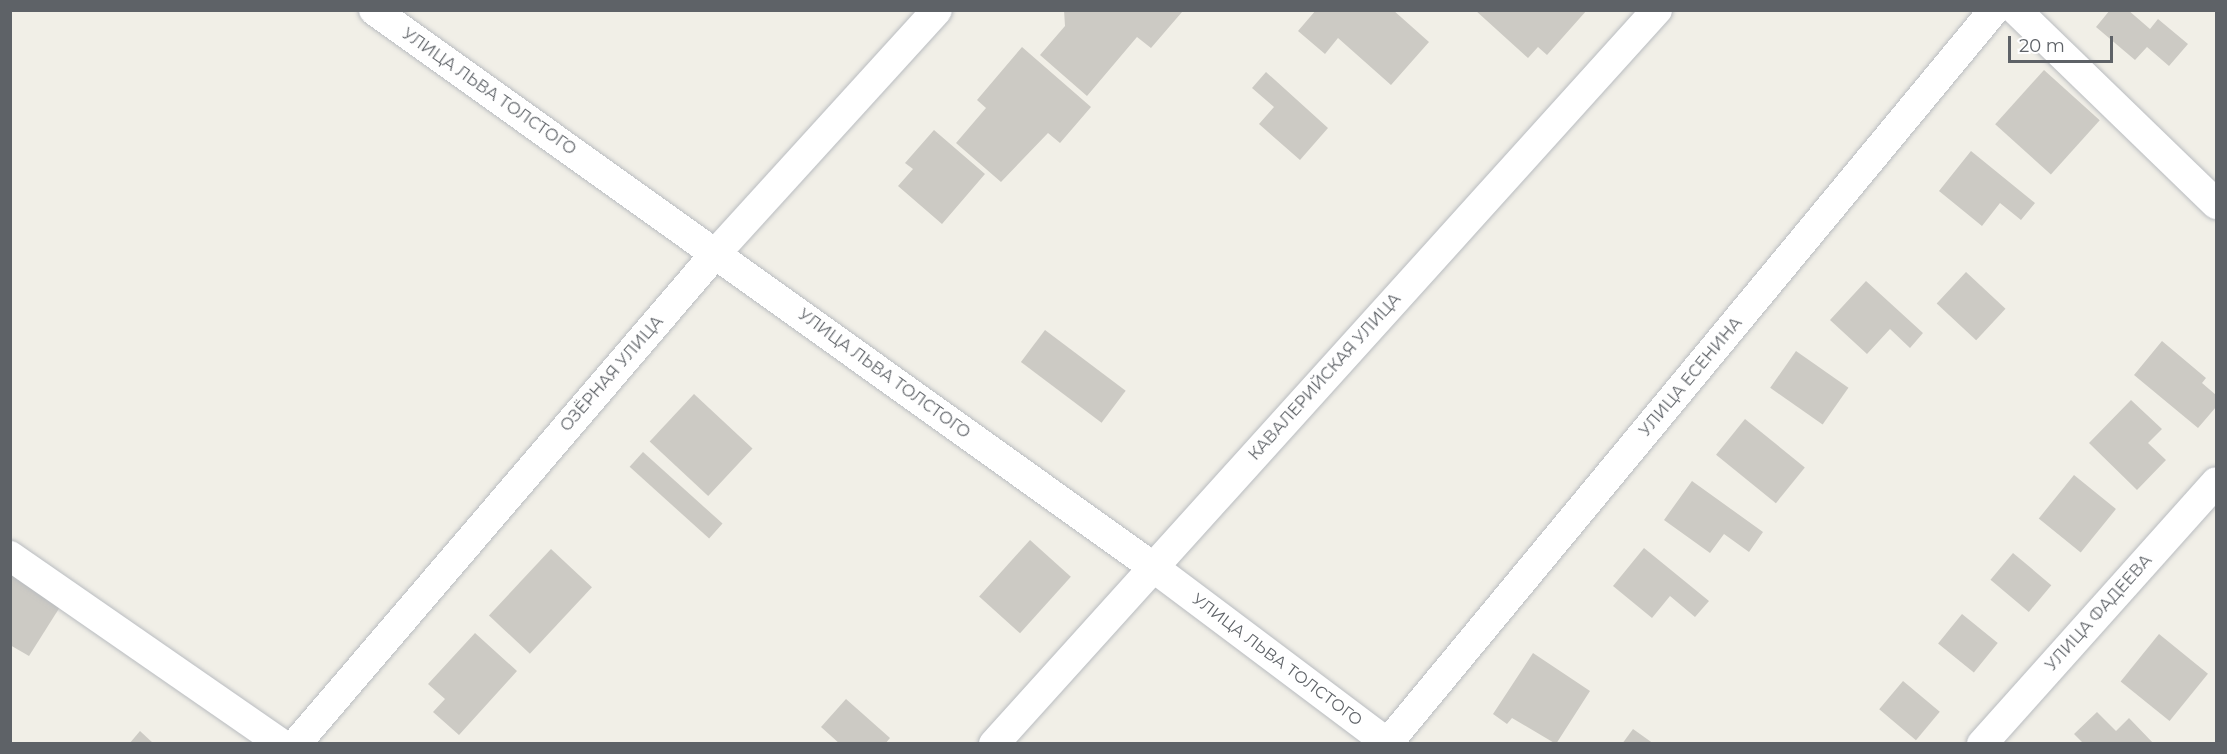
<!DOCTYPE html>
<html>
<head>
<meta charset="utf-8">
<style>
  body { margin:0 }
  #map { position:relative; width:2227px; height:754px; overflow:hidden; background:#f1efe7; font-family:Montserrat,sans-serif }
  div>[style] { position:absolute }
  .building>* { inset:0; background:#cccac4; transform-origin:0 0 }
  .roads { filter:drop-shadow(0 0 2px #b9bcc0) drop-shadow(0 0 2px #b9bcc0) }
  .minor>* { height:30px; margin:-15px; padding:0 15px; transform-origin:15px; border-radius:15px; background:#fff }
  span { translate:-50% -50%; white-space:nowrap; text-align:center; line-height:1.15; -webkit-text-stroke:6px #fff; paint-order:stroke }
  .street-label { font-size:16px; color:#5e6267 }
  .frame { position:absolute; inset:0; border:12px solid #5e6267; pointer-events:none }
  .scale { position:absolute; left:2008px; top:36px; width:105px; height:27px; box-sizing:border-box; border:3px solid #5e6267; border-top:0; padding-left:8px; font-size:18px; line-height:21px; white-space:nowrap; color:#5e6267; -webkit-text-stroke:4px #fff; paint-order:stroke }
</style>
</head>
<body>
<div id="map">
  <div class="building">
    <i style="clip-path:polygon(1064px 10px,1181px 10px,1182px 12px,1151px 48px,1137px 37px,1087px 96px,1040px 55px,1065px 26px)"></i>
    <i style="clip-path:polygon(1316px 10px,1393px 10px,1429px 42px,1391px 85px,1338px 38px,1325px 54px,1298px 31px)"></i>
    <i style="clip-path:polygon(1475px 10px,1587px 10px,1547px 55px,1538px 47px,1528px 58px)"></i>
    <i style="clip-path:polygon(2110px 10px,2128px 10px,2150px 29px,2158px 19px,2188px 44px,2169px 66px,2147px 47px,2135px 60px,2096px 27px)"></i>
    <i style="clip-path:polygon(1022px 47px,1091px 107px,1060px 143px,1048px 133px,1001px 182px,956px 143px,986px 108px,977px 100px)"></i>
    <i style="left:2044px;top:70px;width:75px;height:73px;rotate:42deg"></i>
    <i style="clip-path:polygon(1266px 72px,1328px 128px,1300px 160px,1259px 124px,1274px 107px,1252px 88px)"></i>
    <i style="clip-path:polygon(934px 130px,985px 174px,942px 224px,898px 186px,913px 169px,905px 163px)"></i>
    <i style="clip-path:polygon(1971px 151px,2035px 203px,2021px 220px,2000px 203px,1982px 226px,1939px 191px)"></i>
    <i style="left:1966px;top:272px;width:54px;height:43px;rotate:43deg"></i>
    <i style="clip-path:polygon(1866px 281px,1923px 333px,1910px 348px,1890px 329px,1867px 354px,1830px 320px)"></i>
    <i style="left:1045px;top:330px;width:101px;height:40px;rotate:37deg"></i>
    <i style="clip-path:polygon(2162px 341px,2206px 378px,2202px 383px,2216px 395px,2216px 407px,2198px 428px,2134px 375px)"></i>
    <i style="left:1796px;top:351px;width:64px;height:45px;rotate:35deg"></i>
    <i style="left:694px;top:394px;width:80px;height:65px;rotate:43deg"></i>
    <i style="clip-path:polygon(2131px 400px,2162px 429px,2148px 443px,2166px 460px,2137px 490px,2089px 443px)"></i>
    <i style="left:1745px;top:419px;width:77px;height:46px;rotate:39deg"></i>
    <i style="left:643px;top:452px;width:107px;height:20px;rotate:42deg"></i>
    <i style="left:2074px;top:475px;width:54px;height:56px;rotate:39deg"></i>
    <i style="clip-path:polygon(1692px 481px,1763px 532px,1749px 552px,1724px 534px,1710px 553px,1664px 520px)"></i>
    <i style="left:1030px;top:540px;width:55px;height:76px;rotate:42deg"></i>
    <i style="clip-path:polygon(1644px 548px,1709px 601px,1695px 617px,1670px 596px,1652px 618px,1613px 586px)"></i>
    <i style="left:551px;top:549px;width:56px;height:91px;rotate:43deg"></i>
    <i style="left:2013px;top:553px;width:50px;height:35px;rotate:40deg"></i>
    <i style="clip-path:polygon(10px 564px,65px 599px,29px 656px,10px 645px)"></i>
    <i style="left:1962px;top:614px;width:46px;height:38px;rotate:39deg"></i>
    <i style="clip-path:polygon(475px 633px,517px 671px,459px 735px,433px 712px,445px 699px,428px 684px)"></i>
    <i style="left:2159px;top:634px;width:63px;height:61px;rotate:39deg"></i>
    <i style="clip-path:polygon(1533px 653px,1590px 691px,1556px 744px,1512px 718px,1507px 724px,1493px 714px)"></i>
    <i style="left:1903px;top:681px;width:48px;height:37px;rotate:40deg"></i>
    <i style="clip-path:polygon(846px 699px,890px 738px,885px 744px,840px 744px,821px 727px)"></i>
    <i style="clip-path:polygon(2097px 712px,2116px 731px,2129px 718px,2154px 744px,2084px 744px,2074px 734px)"></i>
    <i style="clip-path:polygon(1633px 729px,1654px 744px,1622px 744px)"></i>
    <i style="clip-path:polygon(140px 731px,154px 744px,129px 744px)"></i>
  </div>
  <div class="roads">
    <div class="minor">
      <i style="left:374px;top:10px;width:958px;rotate:35.57deg"></i>
      <i style="left:1153px;top:567px;width:295px;rotate:36.9deg"></i>
      <i style="left:2016px;top:10px;width:279px;rotate:44.1deg"></i>
      <i style="left:10px;top:556px;width:331px;rotate:34.7deg"></i>
      <i style="left:296px;top:744px;width:646px;rotate:-49.46deg"></i>
      <i style="left:716px;top:253px;width:328px;rotate:-47.7deg"></i>
      <i style="left:994px;top:744px;width:989px;rotate:-47.91deg"></i>
      <i style="left:1387px;top:744px;width:952px;rotate:-50.41deg"></i>
      <i style="left:1982px;top:744px;width:351px;rotate:-48.2deg"></i>
    </div>
  </div>
  <div class="street-label">
    <span style="left:489px;top:92px;rotate:35deg">УЛИЦА ЛЬВА ТОЛСТОГО</span>
    <span style="left:612px;top:374px;rotate:-49deg">ОЗЁРНАЯ УЛИЦА</span>
    <span style="left:884px;top:374px;rotate:36deg">УЛИЦА ЛЬВА ТОЛСТОГО</span>
    <span style="left:1325px;top:377px;rotate:-48deg">КАВАЛЕРИЙСКАЯ УЛИЦА</span>
    <span style="left:1691px;top:377px;rotate:-50deg">УЛИЦА ЕСЕНИНА</span>
    <span style="left:2099px;top:613px;rotate:-48deg">УЛИЦА ФАДЕЕВА</span>
    <span style="left:1277px;top:660px;rotate:37deg">УЛИЦА ЛЬВА ТОЛСТОГО</span>
  </div>
  <div class="frame"></div>
  <div class="scale">20 m</div>
</div>
</body>
</html>
